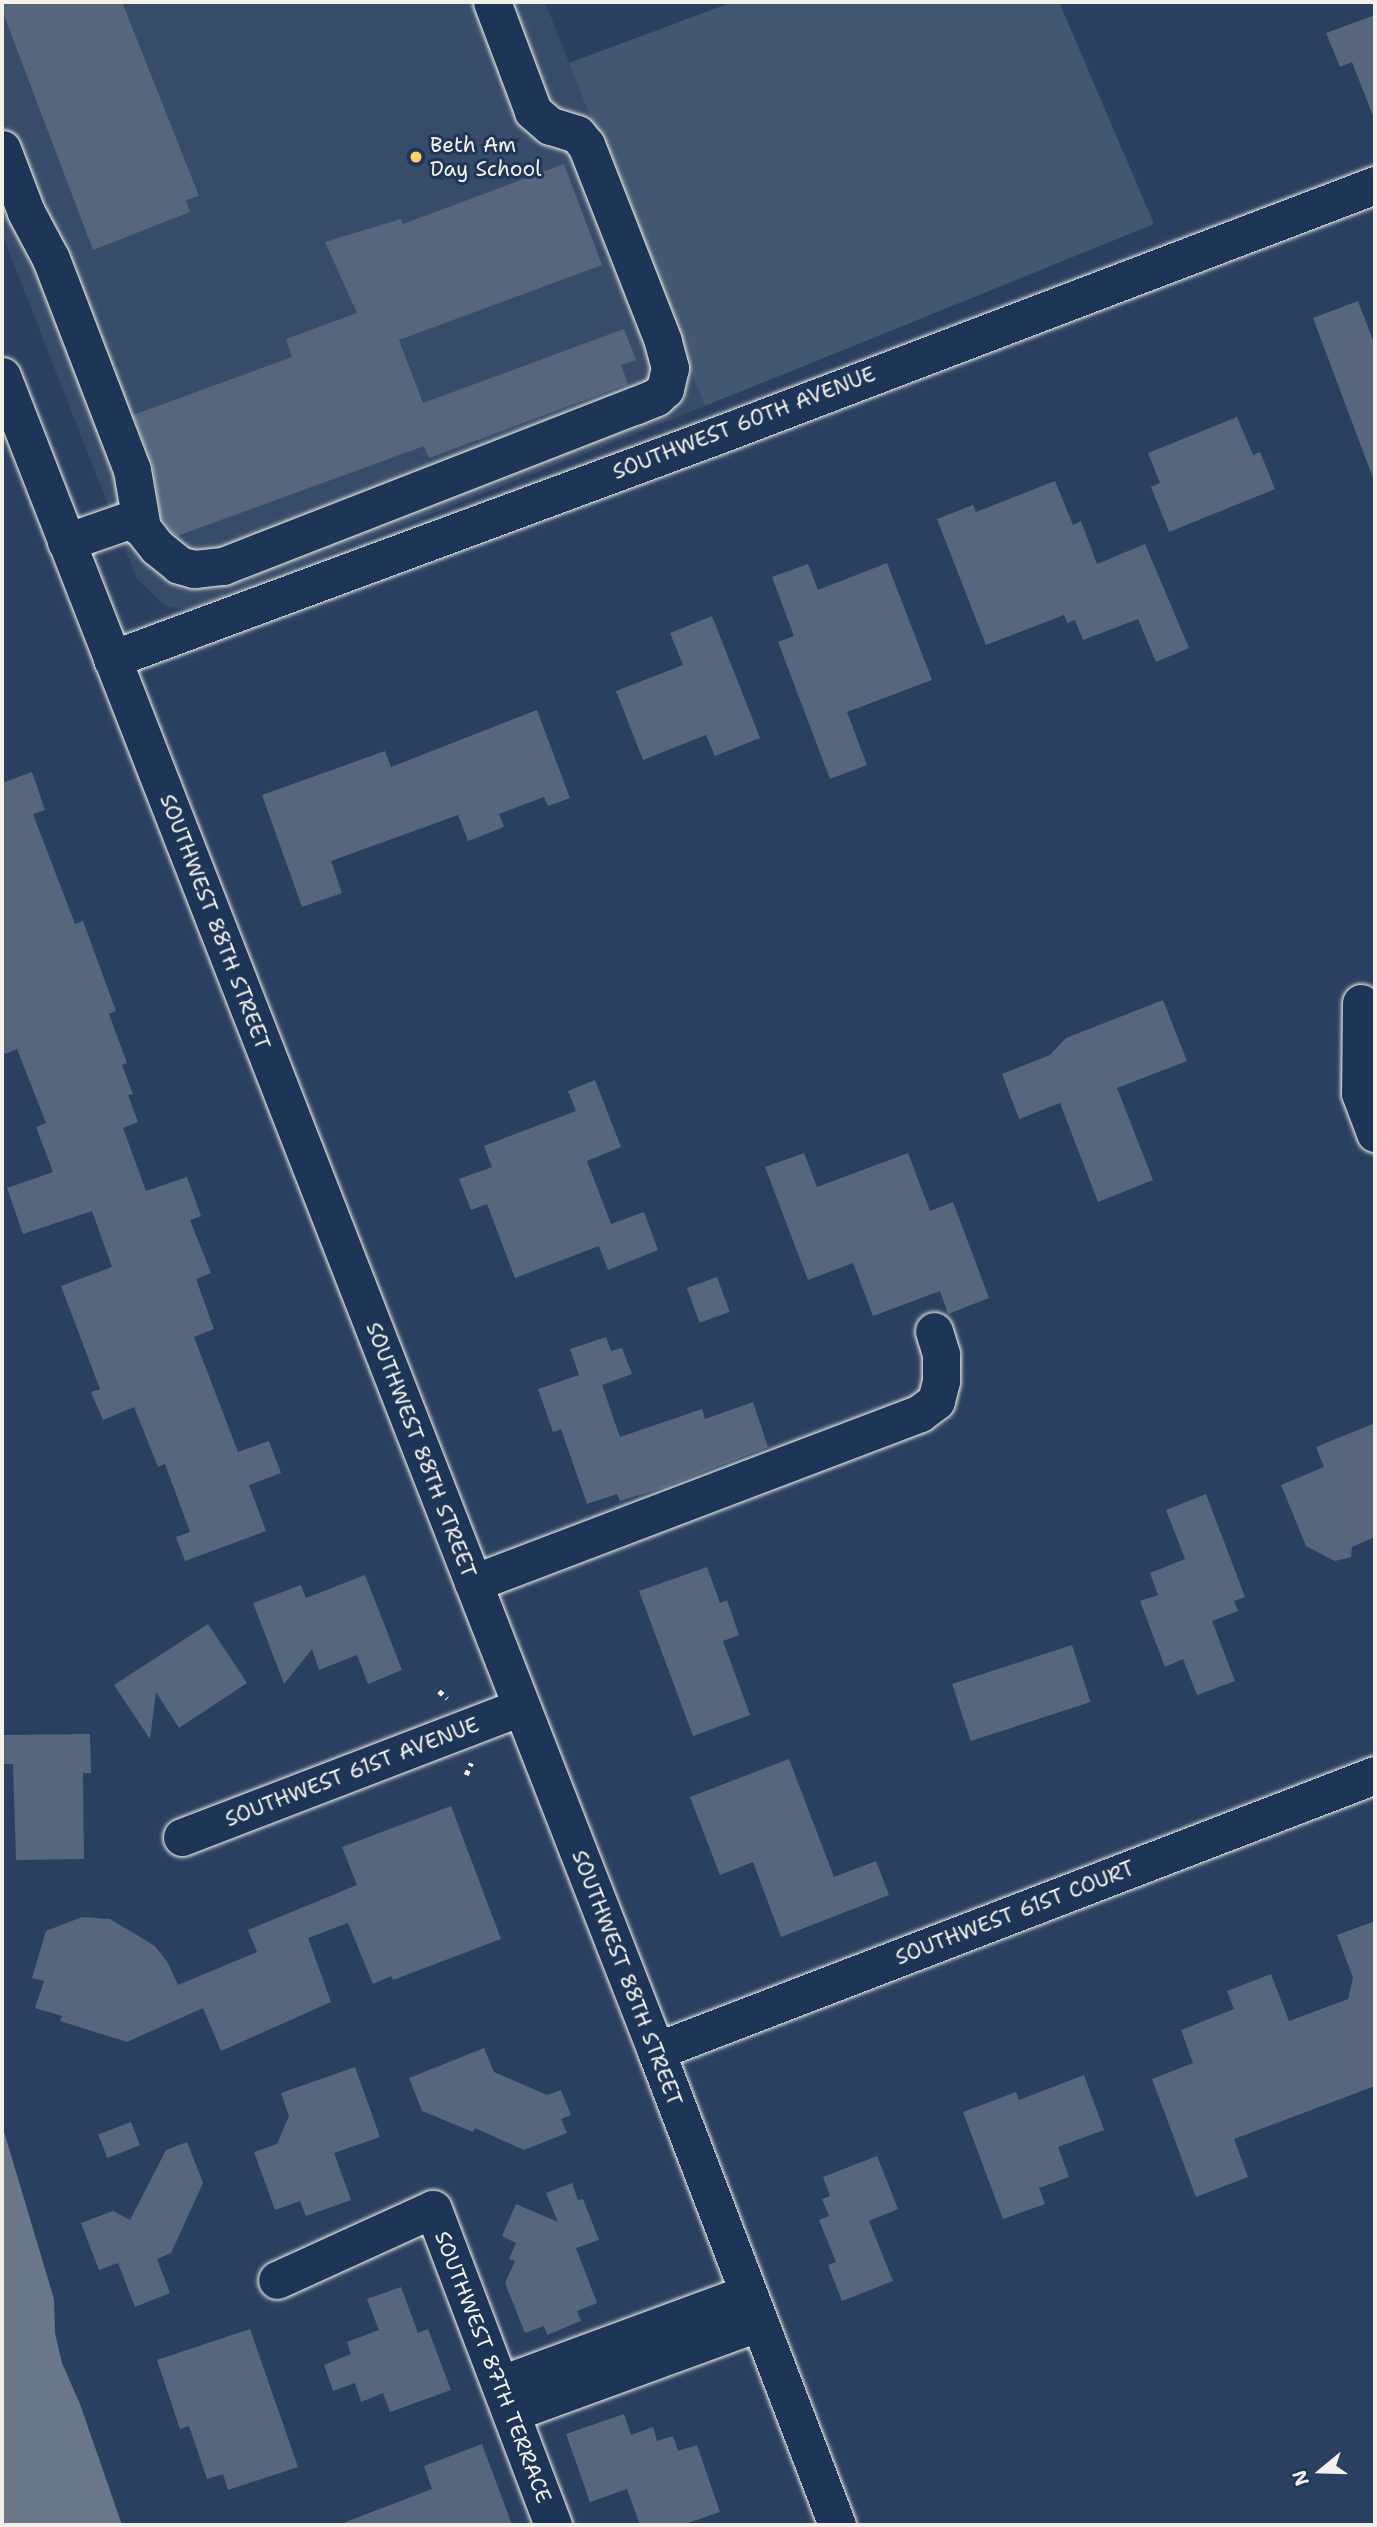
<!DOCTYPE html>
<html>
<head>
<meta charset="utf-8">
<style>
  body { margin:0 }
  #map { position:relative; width:1377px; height:2527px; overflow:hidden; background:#2a4060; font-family:"Shantell Sans",sans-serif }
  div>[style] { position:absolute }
  .built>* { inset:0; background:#374c69 }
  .green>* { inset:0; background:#445771 }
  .water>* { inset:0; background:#6a788a }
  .building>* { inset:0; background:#56677d; transform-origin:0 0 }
  .path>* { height:4.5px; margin-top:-2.25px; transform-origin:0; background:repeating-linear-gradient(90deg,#f4f1e8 0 5px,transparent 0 10px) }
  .roads { filter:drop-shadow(0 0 2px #f4f1e8) drop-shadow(0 0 2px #f4f1e8) }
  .minor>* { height:37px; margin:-18.5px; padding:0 18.5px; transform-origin:18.5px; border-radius:18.5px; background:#1d3557 }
  .dots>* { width:19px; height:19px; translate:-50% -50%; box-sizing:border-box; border:4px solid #1d3557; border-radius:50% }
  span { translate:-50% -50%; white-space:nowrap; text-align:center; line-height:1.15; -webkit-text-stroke:6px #1d3557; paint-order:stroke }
  .poi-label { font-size:21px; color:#f4f1e8 }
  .left { translate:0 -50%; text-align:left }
  .street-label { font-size:21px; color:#f4f1e8 }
  .frame { position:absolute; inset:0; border:4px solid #f4f1e8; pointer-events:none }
  .north { position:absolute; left:1286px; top:2436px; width:70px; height:70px; -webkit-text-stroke:5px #1d3557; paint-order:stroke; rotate:251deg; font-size:19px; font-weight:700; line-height:28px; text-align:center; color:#f4f1e8 }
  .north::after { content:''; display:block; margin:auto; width:24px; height:32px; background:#f4f1e8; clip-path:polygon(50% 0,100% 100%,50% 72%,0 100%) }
</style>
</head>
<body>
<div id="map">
  <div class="built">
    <i style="clip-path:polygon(2px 2px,545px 2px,705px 406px,188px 610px,165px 606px,137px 579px,2px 234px)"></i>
  </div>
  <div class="green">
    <i style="clip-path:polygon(733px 2px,1059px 2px,1154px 224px,705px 406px,569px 63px)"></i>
  </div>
  <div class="water">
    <i style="clip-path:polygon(2px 2125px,54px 2299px,55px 2333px,62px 2363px,80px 2404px,122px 2525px,5px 2525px,2px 2516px)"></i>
  </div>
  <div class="building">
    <i style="clip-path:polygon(2px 2px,122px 2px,199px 196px,186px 200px,190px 212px,93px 250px,2px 10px)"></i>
    <i style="clip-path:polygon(1375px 15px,1375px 116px,1373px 116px,1352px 62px,1340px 67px,1326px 33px)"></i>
    <i style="clip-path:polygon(564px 164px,602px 265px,399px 340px,423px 403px,624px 329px,636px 360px,621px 365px,628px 384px,429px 458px,424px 446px,177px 536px,172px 532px,161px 516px,152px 463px,133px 415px,292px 357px,286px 339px,357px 313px,325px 242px,401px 219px,403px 224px)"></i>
    <i style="clip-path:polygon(1358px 301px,1375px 346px,1375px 478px,1373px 478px,1313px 318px)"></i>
    <i style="clip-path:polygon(1237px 417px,1253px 455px,1260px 452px,1275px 489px,1169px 532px,1151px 487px,1160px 483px,1148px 453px)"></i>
    <i style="clip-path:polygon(1055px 481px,1073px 525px,1081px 521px,1097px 564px,1145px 544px,1189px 648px,1156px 662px,1138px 619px,1083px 640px,1075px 620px,1067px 623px,1064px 615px,986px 645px,937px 519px,973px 505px,976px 512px)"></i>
    <i style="clip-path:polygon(887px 563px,932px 680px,847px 712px,867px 765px,830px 779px,778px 642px,794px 636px,772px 577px,808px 564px,818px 590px)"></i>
    <i style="clip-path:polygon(712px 616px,760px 738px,715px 756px,706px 735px,643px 760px,616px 691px,683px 665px,670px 633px)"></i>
    <i style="clip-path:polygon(537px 710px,570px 798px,548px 806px,544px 797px,499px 814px,504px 827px,468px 841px,458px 815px,331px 861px,342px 893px,302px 907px,262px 795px,385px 751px,391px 767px)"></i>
    <i style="clip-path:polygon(32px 772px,45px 810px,33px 814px,75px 924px,83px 921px,116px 1011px,109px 1014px,127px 1063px,122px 1065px,133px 1094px,128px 1095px,138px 1122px,123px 1128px,146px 1191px,187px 1177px,201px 1216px,190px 1220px,211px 1273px,196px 1279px,214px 1329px,194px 1337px,238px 1452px,269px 1441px,281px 1473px,249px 1485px,266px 1531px,185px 1561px,176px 1537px,190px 1532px,165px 1464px,158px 1467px,134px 1407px,103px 1420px,91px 1392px,100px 1389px,61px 1286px,112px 1267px,92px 1211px,23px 1234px,7px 1188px,53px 1172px,36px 1127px,46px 1123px,17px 1049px,2px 1055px,2px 783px)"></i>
    <i style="clip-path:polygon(1163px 1000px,1187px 1061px,1117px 1088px,1153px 1180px,1098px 1202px,1060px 1103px,1019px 1119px,1002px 1074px,1050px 1055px,1066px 1038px)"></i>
    <i style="clip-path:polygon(595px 1080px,621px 1147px,587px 1161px,611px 1224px,644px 1212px,658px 1250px,608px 1270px,599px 1246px,515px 1278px,487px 1204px,471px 1210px,459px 1179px,492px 1167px,484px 1146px,576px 1111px,568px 1091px)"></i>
    <i style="clip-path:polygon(804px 1153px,817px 1187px,908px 1153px,930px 1211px,953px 1202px,989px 1298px,948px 1314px,940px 1291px,873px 1316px,853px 1263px,808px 1280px,765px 1167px)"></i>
    <i style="left:717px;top:1277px;width:37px;height:32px;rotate:70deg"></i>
    <i style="clip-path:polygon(606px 1337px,611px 1351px,622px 1348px,632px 1374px,602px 1385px,620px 1437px,702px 1409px,705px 1419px,753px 1402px,768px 1447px,662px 1488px,620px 1501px,617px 1494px,587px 1504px,561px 1429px,553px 1432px,538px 1389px,579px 1375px,570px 1349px)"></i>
    <i style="clip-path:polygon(1375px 1423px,1375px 1537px,1352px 1547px,1351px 1557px,1335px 1561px,1306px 1546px,1281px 1485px,1324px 1467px,1316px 1447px)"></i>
    <i style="clip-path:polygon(1206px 1494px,1245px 1597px,1234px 1601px,1238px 1611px,1212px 1621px,1235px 1681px,1197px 1695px,1183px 1659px,1165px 1667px,1140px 1601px,1158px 1595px,1150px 1573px,1185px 1559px,1166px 1510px)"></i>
    <i style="clip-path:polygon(707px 1567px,720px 1603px,727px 1600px,739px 1635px,723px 1641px,750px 1715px,693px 1736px,639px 1591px)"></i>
    <i style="clip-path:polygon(365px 1575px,402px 1670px,368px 1684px,357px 1655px,319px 1670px,312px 1649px,284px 1684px,253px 1603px,301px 1585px,306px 1598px)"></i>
    <i style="clip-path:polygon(208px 1624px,247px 1683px,179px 1728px,156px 1692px,150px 1739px,114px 1685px)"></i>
    <i style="left:1072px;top:1645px;width:60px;height:126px;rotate:72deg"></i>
    <i style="clip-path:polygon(90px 1734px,91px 1773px,83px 1773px,84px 1859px,16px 1860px,13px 1764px,2px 1764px,2px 1735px)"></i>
    <i style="clip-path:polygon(789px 1759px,834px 1877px,876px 1861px,889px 1895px,781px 1937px,753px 1862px,720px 1875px,690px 1797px)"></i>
    <i style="clip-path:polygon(451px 1806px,501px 1939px,393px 1980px,391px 1976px,373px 1984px,348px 1923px,308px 1938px,331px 2002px,221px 2051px,203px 2008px,127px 2042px,60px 2021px,62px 2016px,35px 2008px,44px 1981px,32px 1978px,46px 1931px,82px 1917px,110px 1919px,155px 1946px,168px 1963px,178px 1985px,257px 1952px,248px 1930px,357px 1885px,342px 1847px)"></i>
    <i style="clip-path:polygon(1375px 1921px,1375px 2086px,1234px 2139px,1248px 2177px,1196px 2197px,1152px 2079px,1193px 2063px,1181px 2030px,1234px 2009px,1227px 1991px,1271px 1974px,1289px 2021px,1348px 1999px,1353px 1978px,1337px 1935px)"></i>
    <i style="clip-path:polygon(484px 2048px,494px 2072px,547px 2095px,561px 2090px,571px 2115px,561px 2119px,567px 2133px,524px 2150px,475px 2128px,473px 2132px,422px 2111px,409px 2078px)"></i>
    <i style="clip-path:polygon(355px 2067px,380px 2137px,334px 2153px,351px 2200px,306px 2216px,300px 2201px,275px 2210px,254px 2152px,277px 2144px,289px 2116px,281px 2093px)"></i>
    <i style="clip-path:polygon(1084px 2075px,1104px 2130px,1058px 2147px,1069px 2177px,1039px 2188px,1045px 2204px,1003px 2219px,963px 2112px,1016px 2092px,1019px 2100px)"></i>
    <i style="left:131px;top:2122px;width:25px;height:35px;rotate:69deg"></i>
    <i style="clip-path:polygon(187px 2142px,203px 2183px,171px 2253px,157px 2259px,170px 2293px,135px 2307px,118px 2263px,99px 2270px,81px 2223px,113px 2211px,130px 2220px,166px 2150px)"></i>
    <i style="clip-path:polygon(877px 2156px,898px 2209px,869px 2221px,893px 2281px,842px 2301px,828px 2265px,836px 2262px,819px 2220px,829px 2216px,822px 2199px,830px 2196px,823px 2177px)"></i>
    <i style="clip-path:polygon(572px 2183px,578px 2200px,583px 2199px,599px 2240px,576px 2248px,597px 2303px,577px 2311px,581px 2321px,547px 2335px,544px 2326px,525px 2333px,505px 2283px,515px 2261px,509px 2259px,516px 2243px,502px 2236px,516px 2204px,558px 2222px,546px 2193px)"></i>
    <i style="clip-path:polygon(401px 2287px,418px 2333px,428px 2329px,451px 2390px,390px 2412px,383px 2393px,361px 2402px,355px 2383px,333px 2391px,324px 2365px,351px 2354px,347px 2342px,379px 2330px,367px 2299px)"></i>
    <i style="clip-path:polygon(250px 2329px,298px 2467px,228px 2490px,223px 2474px,207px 2479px,189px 2426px,180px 2429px,157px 2360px)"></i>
    <i style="clip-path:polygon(624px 2414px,631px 2435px,653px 2427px,657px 2441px,673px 2436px,678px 2451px,697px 2445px,720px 2512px,682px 2525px,640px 2525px,627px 2489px,590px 2502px,566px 2434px)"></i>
    <i style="clip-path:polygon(482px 2444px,512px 2525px,344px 2525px,343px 2523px,432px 2489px,424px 2466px)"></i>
  </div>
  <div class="path">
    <i style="left:439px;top:1691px;width:11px;rotate:41deg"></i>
    <i style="left:466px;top:1775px;width:13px;rotate:-67deg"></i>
  </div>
  <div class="roads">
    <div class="minor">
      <i style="left:2px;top:149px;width:67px;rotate:69.1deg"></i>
      <i style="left:26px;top:212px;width:53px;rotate:62deg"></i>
      <i style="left:51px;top:259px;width:226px;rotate:69deg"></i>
      <i style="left:132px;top:470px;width:59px;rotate:80.2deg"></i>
      <i style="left:2px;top:376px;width:1798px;rotate:68.67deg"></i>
      <i style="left:656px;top:2051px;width:507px;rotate:69.1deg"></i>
      <i style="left:66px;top:542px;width:67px;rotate:-19.2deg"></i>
      <i style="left:129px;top:520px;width:15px;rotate:32deg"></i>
      <i style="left:142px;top:528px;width:24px;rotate:52deg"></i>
      <i style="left:157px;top:547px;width:28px;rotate:39deg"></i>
      <i style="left:179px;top:565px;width:16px;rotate:15deg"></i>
      <i style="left:194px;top:569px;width:29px;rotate:-6deg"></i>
      <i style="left:223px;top:566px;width:441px;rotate:-21.3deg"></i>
      <i style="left:634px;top:406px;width:24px;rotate:-22deg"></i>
      <i style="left:656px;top:397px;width:12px;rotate:-42deg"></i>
      <i style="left:665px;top:389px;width:22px;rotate:-77deg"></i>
      <i style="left:670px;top:368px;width:28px;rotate:-105deg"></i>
      <i style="left:663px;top:341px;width:211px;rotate:-111.4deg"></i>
      <i style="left:586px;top:145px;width:14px;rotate:-129deg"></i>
      <i style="left:577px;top:134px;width:28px;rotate:-163deg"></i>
      <i style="left:550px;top:126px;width:23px;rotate:-139deg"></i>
      <i style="left:533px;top:111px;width:116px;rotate:-110.6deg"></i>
      <i style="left:112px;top:659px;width:646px;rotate:-20.29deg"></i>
      <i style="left:718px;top:435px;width:703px;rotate:-20.83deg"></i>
      <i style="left:1361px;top:1003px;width:90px;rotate:90.6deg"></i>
      <i style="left:1360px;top:1093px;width:43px;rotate:69.4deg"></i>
      <i style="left:473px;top:1583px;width:478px;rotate:-20.8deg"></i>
      <i style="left:920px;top:1413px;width:20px;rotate:-37deg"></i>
      <i style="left:936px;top:1401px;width:21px;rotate:-76deg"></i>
      <i style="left:941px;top:1381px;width:27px;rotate:-90deg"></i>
      <i style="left:941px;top:1354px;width:24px;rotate:-107deg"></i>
      <i style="left:182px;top:1837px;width:363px;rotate:-21deg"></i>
      <i style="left:656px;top:2051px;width:770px;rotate:-21deg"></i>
      <i style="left:277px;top:2280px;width:171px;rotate:-24.5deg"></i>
      <i style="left:433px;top:2209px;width:338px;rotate:69.2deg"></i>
      <i style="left:501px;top:2384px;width:263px;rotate:-20.2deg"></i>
      <i style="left:511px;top:2413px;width:264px;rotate:-20.1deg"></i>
    </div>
  </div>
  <div class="dots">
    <i style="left:416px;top:157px;background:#ffd166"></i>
  </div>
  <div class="poi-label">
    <span class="left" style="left:430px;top:157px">Beth Am<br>Day School</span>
  </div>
  <div class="street-label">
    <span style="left:744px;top:423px;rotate:-21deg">SOUTHWEST 60TH AVENUE</span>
    <span style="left:215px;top:922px;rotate:69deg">SOUTHWEST 88TH STREET</span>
    <span style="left:421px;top:1450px;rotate:69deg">SOUTHWEST 88TH STREET</span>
    <span style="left:352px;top:1772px;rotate:-21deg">SOUTHWEST 61ST AVENUE</span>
    <span style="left:1015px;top:1913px;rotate:-21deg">SOUTHWEST 61ST COURT</span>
    <span style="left:627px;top:1978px;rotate:69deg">SOUTHWEST 88TH STREET</span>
    <span style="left:493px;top:2367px;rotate:69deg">SOUTHWEST 87TH TERRACE</span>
  </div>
  <div class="frame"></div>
  <div class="north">N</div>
</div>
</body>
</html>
